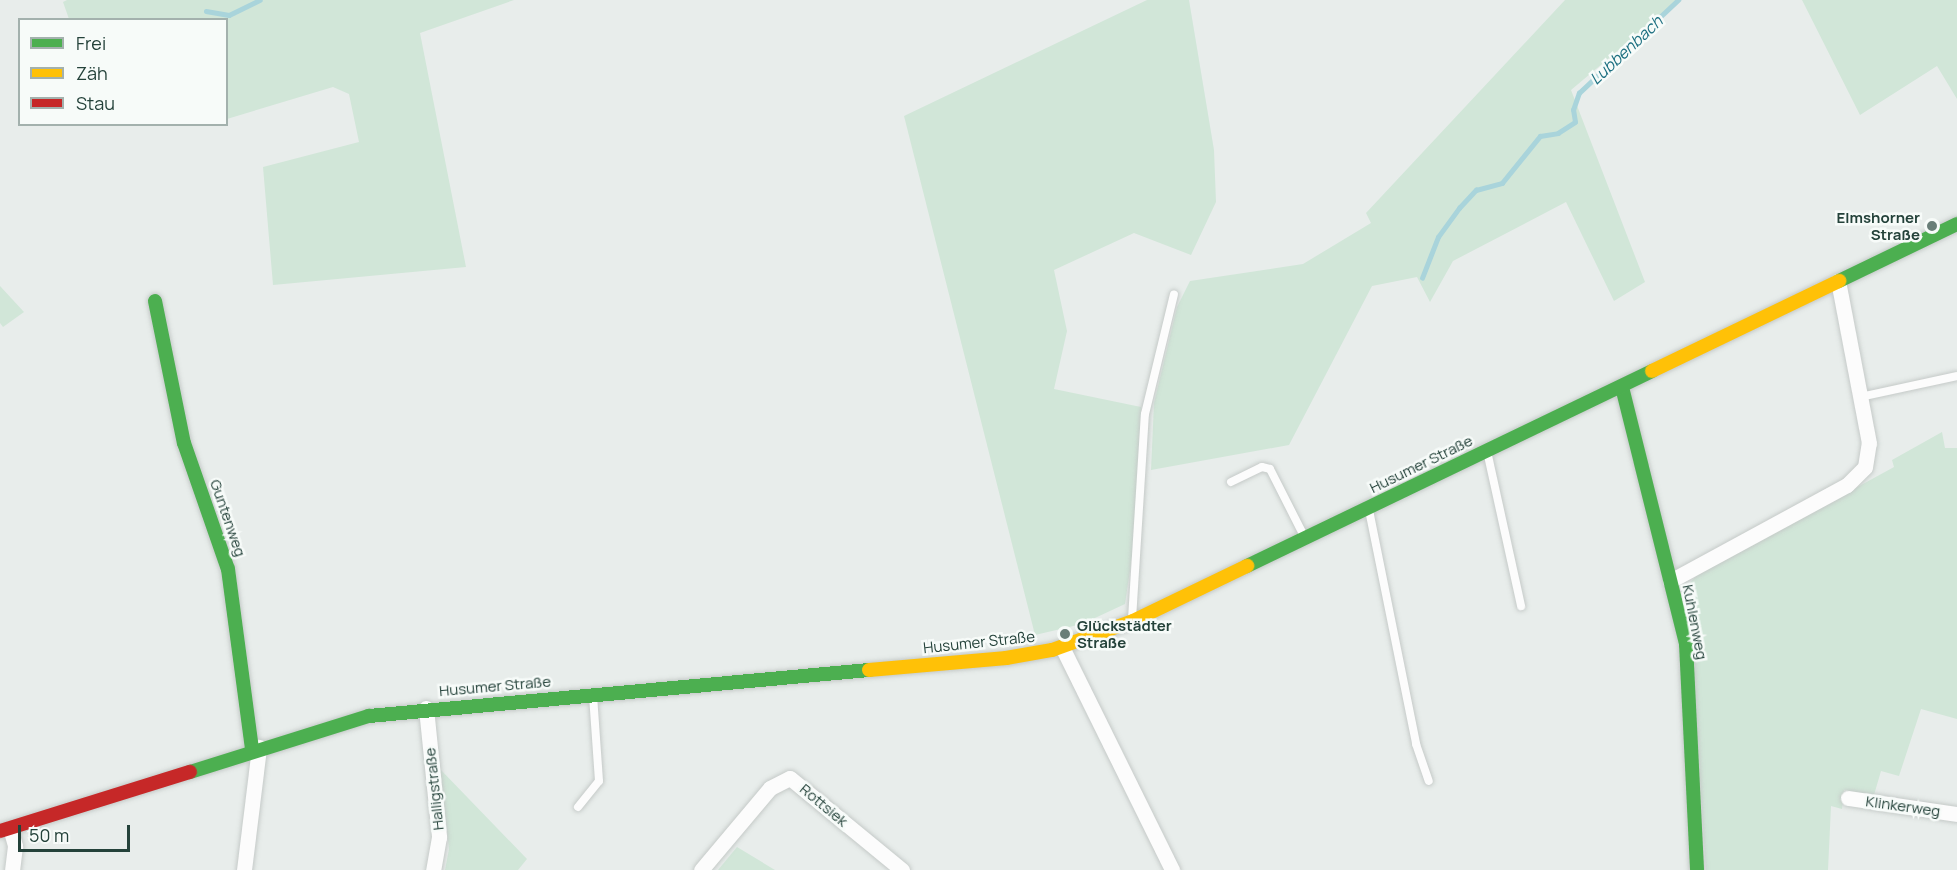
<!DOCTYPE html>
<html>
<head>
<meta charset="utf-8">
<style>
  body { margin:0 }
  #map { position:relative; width:1957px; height:870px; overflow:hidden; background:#e8edeb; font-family:Manrope,sans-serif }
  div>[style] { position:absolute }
  .green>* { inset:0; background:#d1e6d8 }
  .stream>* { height:4.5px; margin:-2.25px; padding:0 2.25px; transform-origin:2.25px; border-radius:2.25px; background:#a9d4db }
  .roads { filter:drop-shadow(0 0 2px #c5cac8) drop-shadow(0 0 2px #c5cac8) }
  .lane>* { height:8px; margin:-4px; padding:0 4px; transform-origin:4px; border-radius:4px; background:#fcfcfc }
  .street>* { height:15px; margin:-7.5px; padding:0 7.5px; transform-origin:7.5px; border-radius:7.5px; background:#fcfcfc }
  .fast>* { height:14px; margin:-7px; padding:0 7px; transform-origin:7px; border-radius:7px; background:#4caf50 }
  .slow>* { height:14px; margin:-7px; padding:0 7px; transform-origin:7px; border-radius:7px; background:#ffc107 }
  .jam>* { height:14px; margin:-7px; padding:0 7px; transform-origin:7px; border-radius:7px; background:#c62828 }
  .dots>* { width:16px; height:16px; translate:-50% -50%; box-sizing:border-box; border:3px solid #f7fbf9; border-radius:50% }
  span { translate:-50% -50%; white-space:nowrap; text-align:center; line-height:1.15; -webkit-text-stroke:5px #f7fbf9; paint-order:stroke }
  .poi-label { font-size:15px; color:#24423a; font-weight:700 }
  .right { translate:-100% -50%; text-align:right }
  .left { translate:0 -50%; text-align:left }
  .street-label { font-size:15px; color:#24423a }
  .water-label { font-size:16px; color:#1c6f80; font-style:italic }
  .legend { position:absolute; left:18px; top:18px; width:210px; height:108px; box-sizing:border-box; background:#f7fbf9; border:2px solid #a3b1ad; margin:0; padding:8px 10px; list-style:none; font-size:18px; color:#24423a }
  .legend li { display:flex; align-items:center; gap:12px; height:30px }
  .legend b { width:30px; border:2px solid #a3b1ad }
  .scale { position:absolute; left:18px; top:825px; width:112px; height:27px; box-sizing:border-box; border:3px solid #24423a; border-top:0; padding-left:8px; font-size:18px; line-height:21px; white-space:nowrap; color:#24423a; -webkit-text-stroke:4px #f7fbf9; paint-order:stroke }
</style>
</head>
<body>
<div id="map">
  <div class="green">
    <i style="clip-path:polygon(67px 0,514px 0,420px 33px,466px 267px,273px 285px,263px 167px,359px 142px,349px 94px,333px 87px,227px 119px,226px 20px,69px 19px,63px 2px)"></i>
    <i style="clip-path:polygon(1147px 0,1189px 0,1214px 150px,1216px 202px,1191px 255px,1134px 233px,1054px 270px,1067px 331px,1054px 389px,1141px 407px,1137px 523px,1125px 604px,1082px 624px,1035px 635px,904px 116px)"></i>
    <i style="clip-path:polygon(1565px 0,1678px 0,1571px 90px,1645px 282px,1614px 301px,1566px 202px,1453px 261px,1430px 302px,1417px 277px,1372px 286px,1289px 445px,1151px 470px,1154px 403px,1177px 307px,1190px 281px,1303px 264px,1371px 223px,1366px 213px)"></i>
    <i style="clip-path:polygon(1802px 0,1957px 0,1957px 99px,1937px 66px,1860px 115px)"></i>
    <i style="clip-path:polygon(0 286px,24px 312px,3px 327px,0 323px)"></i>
    <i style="clip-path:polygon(1942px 432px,1945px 448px,1957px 448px,1957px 719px,1921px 709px,1899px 776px,1881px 771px,1874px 795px,1844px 790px,1842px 809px,1831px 806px,1828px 870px,1706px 870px,1687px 586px,1697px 575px,1894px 467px,1892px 460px)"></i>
    <i style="clip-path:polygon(440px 769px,527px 859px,518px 870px,445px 870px,449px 849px)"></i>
    <i style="clip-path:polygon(737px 847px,775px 870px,718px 870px)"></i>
  </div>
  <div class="stream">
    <i style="left:206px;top:11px;width:23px;rotate:10deg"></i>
    <i style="left:229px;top:15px;width:34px;rotate:-26deg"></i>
    <i style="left:1422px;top:278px;width:44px;rotate:-68.7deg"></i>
    <i style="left:1438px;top:237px;width:36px;rotate:-54deg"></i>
    <i style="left:1459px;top:208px;width:25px;rotate:-47deg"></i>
    <i style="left:1476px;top:190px;width:27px;rotate:-15deg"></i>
    <i style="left:1502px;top:183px;width:60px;rotate:-51deg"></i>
    <i style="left:1540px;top:136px;width:18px;rotate:-9deg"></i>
    <i style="left:1558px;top:133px;width:20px;rotate:-33deg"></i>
    <i style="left:1575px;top:122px;width:12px;rotate:-99deg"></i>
    <i style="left:1573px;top:110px;width:18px;rotate:-71deg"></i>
    <i style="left:1579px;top:93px;width:136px;rotate:-43.2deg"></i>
  </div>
  <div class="roads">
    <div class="lane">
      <i style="left:1860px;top:397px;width:99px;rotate:-12.2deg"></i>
      <i style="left:1487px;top:451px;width:159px;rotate:77.6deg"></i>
      <i style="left:1231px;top:482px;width:34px;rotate:-26deg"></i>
      <i style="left:1262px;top:467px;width:8px;rotate:14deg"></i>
      <i style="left:1270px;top:469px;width:75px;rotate:63.1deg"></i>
      <i style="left:1369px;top:510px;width:239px;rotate:78.6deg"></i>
      <i style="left:1416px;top:744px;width:39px;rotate:71deg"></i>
      <i style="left:1132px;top:619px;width:205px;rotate:-86.4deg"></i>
      <i style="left:1145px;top:414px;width:123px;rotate:-76.4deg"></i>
      <i style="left:578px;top:807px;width:33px;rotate:-51deg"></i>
      <i style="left:599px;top:781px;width:86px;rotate:-94deg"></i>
    </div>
    <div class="street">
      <i style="left:1670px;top:581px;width:201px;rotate:-28.5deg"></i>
      <i style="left:1847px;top:485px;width:25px;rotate:-45deg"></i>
      <i style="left:1865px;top:467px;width:24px;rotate:-81deg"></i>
      <i style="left:1869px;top:443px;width:165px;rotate:-100.8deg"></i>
      <i style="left:1062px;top:647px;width:249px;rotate:63.7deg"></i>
      <i style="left:426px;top:708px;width:130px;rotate:84.2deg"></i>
      <i style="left:439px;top:837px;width:34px;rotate:100deg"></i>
      <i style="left:1848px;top:798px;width:110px;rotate:8.4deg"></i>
      <i style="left:10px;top:828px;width:19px;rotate:74deg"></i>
      <i style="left:15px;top:846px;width:24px;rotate:97deg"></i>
      <i style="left:244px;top:870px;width:124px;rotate:-83deg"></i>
      <i style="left:701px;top:870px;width:107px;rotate:-49.9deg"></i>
      <i style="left:770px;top:788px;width:22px;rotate:-27deg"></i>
      <i style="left:790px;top:778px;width:145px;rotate:39.4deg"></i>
    </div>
    <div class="fast">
      <i style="left:1839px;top:281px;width:131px;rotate:-25.8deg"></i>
      <i style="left:155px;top:301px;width:145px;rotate:78.5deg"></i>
      <i style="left:184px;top:443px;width:133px;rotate:70.8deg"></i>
      <i style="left:228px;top:569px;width:183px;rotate:82.4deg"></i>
      <i style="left:1622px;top:387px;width:265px;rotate:76deg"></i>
      <i style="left:1686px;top:644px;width:226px;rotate:87.2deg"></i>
      <i style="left:1247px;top:566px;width:449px;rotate:-25.7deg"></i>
      <i style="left:190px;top:772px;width:188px;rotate:-17.4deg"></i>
      <i style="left:369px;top:716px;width:502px;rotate:-5.26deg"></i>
    </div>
    <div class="slow">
      <i style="left:1652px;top:371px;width:208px;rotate:-25.7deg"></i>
      <i style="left:869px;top:670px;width:138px;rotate:-5deg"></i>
      <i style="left:1006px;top:658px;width:47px;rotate:-9.9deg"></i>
      <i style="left:1052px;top:650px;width:86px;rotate:-19.7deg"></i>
      <i style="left:1133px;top:621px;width:127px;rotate:-25.8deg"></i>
    </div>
    <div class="jam">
      <i style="left:0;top:831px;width:199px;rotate:-17.3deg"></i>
    </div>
  </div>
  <div class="dots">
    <i style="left:1932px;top:226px;background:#697e78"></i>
    <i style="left:1065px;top:634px;background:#697e78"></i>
  </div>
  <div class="poi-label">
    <span class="right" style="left:1920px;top:226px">Elmshorner<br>Straße</span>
    <span class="left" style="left:1077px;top:634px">Glückstädter<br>Straße</span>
  </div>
  <div class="street-label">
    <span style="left:1421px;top:464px;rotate:-26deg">Husumer Straße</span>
    <span style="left:228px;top:518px;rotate:71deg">Guntenweg</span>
    <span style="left:1695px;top:622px;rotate:79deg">Kuhlenweg</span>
    <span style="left:979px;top:642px;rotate:-6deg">Husumer Straße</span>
    <span style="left:495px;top:686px;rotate:-5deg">Husumer Straße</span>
    <span style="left:434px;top:789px;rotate:-96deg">Halligstraße</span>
    <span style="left:824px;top:805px;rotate:40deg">Rottsiek</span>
    <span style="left:1903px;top:806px;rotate:8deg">Klinkerweg</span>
  </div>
  <div class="water-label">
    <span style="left:1626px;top:50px;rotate:-43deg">Lubbenbach</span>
  </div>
  <ul class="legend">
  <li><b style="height:8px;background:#4caf50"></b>Frei</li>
  <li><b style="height:8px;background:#ffc107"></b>Zäh</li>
  <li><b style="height:8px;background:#c62828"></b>Stau</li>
  </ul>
  <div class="scale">50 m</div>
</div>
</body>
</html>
